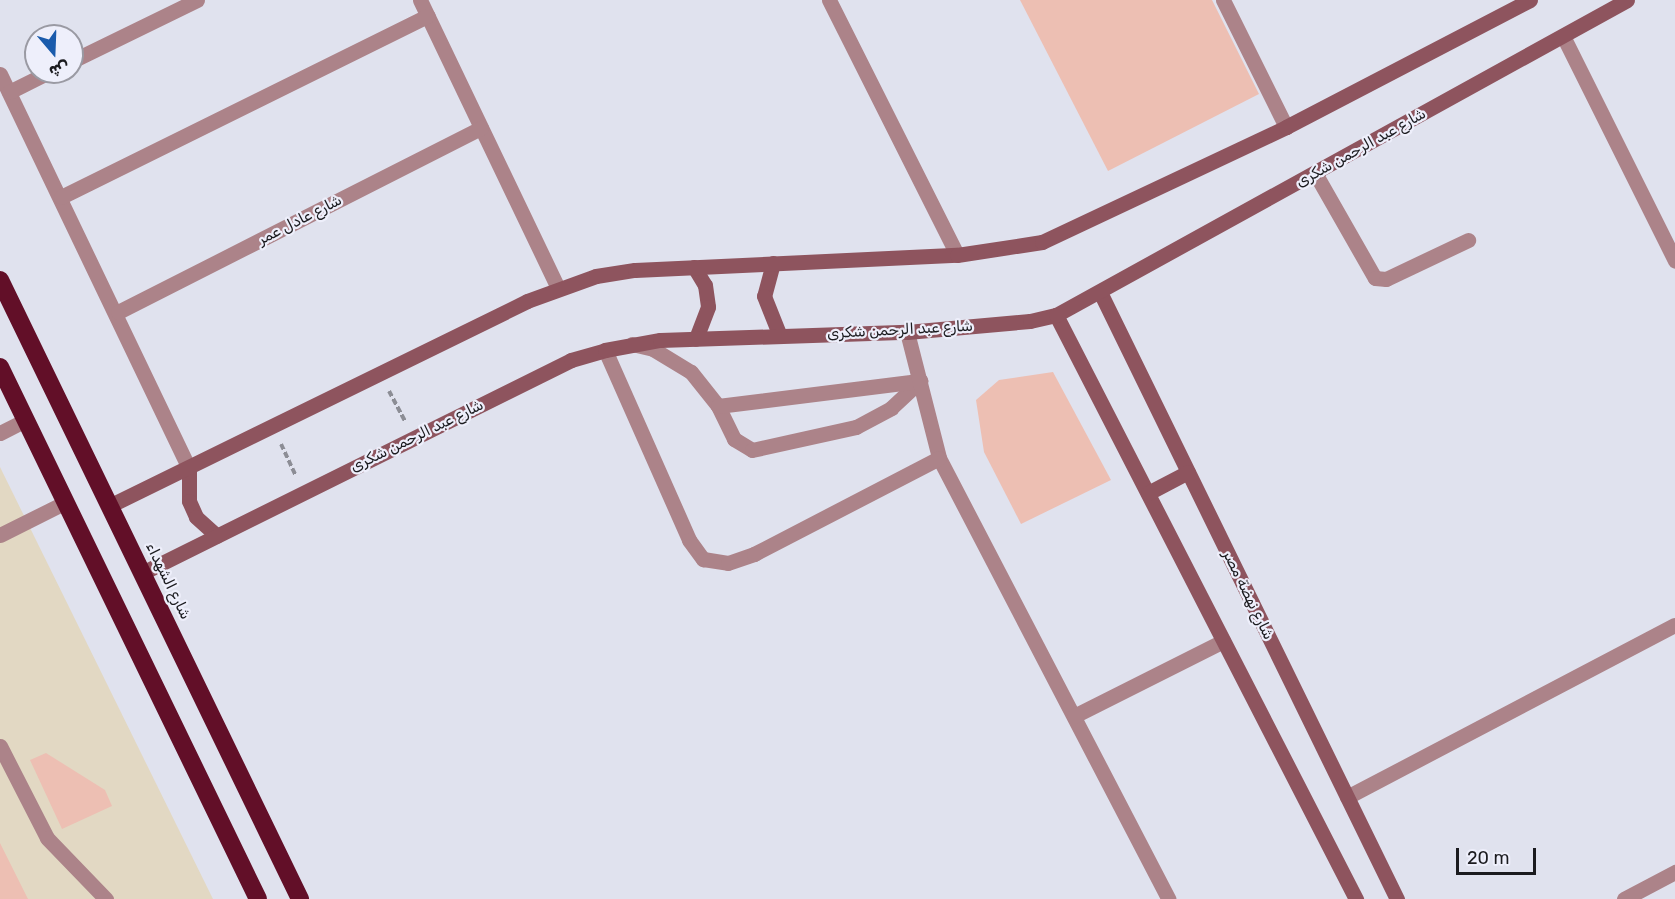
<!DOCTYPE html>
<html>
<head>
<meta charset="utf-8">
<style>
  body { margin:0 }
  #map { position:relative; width:1675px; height:899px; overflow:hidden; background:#e0e2ee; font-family:Rubik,"Noto Sans Arabic",sans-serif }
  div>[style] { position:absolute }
  .industrial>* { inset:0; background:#e2d8c3 }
  .building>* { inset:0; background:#edbfb3 }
  .path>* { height:4px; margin-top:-2px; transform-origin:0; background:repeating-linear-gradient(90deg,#8c8d95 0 6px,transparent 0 9px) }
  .lane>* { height:15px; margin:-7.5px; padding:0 7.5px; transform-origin:7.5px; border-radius:7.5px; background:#ac8389 }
  .street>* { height:15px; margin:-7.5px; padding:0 7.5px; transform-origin:7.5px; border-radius:7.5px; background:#ac8389 }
  .secondary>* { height:15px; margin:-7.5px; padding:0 7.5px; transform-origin:7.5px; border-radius:7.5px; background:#8e545e }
  .highway>* { height:18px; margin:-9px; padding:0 9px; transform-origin:9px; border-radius:9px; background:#620f28 }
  span { translate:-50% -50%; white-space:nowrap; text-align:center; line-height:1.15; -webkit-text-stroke:4.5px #eeeffb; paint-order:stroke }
  .street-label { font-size:15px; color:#1b1b1f }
  .north { position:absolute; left:24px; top:24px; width:60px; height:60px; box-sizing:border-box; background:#eeeffb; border:2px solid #9a9aa3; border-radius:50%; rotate:161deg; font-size:16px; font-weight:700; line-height:24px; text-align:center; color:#1b1b1f }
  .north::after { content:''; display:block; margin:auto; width:21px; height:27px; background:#1a5bac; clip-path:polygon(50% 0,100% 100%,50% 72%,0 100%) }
  .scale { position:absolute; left:1456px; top:848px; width:80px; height:27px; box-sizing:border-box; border:3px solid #1b1b1f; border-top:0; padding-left:8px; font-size:18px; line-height:21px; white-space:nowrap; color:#1b1b1f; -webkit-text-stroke:4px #eeeffb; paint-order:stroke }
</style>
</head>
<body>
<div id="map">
  <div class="industrial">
    <i style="clip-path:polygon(0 467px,213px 899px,0 899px)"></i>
  </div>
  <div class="building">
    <i style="clip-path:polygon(1020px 0,1212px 0,1259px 94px,1108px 171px)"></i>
    <i style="clip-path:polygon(1053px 372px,1111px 480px,1021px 524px,984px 452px,976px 400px,999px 380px)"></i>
    <i style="clip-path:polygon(46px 753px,105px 790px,112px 806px,62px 829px,30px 760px)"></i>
    <i style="clip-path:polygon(0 843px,28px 899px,0 899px)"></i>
  </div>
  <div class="path">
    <i style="left:389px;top:391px;width:34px;rotate:62deg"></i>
    <i style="left:281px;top:444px;width:35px;rotate:65deg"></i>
  </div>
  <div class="lane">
    <i style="left:1315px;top:173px;width:121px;rotate:60.3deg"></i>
    <i style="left:1375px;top:278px;width:11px;rotate:5deg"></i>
    <i style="left:1386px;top:279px;width:91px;rotate:-25.4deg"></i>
    <i style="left:632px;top:344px;width:22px;rotate:13deg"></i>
    <i style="left:653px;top:349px;width:44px;rotate:31.2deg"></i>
    <i style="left:691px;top:372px;width:43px;rotate:51.5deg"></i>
    <i style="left:718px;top:406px;width:37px;rotate:64deg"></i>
    <i style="left:734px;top:439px;width:21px;rotate:31deg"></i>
    <i style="left:752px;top:450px;width:107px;rotate:-12.5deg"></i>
    <i style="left:856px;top:427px;width:40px;rotate:-28deg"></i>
    <i style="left:891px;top:408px;width:40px;rotate:-43deg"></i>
    <i style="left:718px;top:406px;width:204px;rotate:-7.1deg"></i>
    <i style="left:0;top:433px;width:29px;rotate:-27deg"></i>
    <i style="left:0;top:535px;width:74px;rotate:-26.6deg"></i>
    <i style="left:0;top:746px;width:103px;rotate:62.9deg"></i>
    <i style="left:47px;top:838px;width:85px;rotate:46deg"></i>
  </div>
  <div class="street">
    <i style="left:420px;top:0;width:319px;rotate:64.4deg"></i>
    <i style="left:829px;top:0;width:285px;rotate:63.3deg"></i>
    <i style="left:1223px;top:0;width:142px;rotate:63.6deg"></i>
    <i style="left:1563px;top:36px;width:251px;rotate:63.5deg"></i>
    <i style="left:72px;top:61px;width:139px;rotate:-26deg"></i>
    <i style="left:0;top:74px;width:437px;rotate:64.4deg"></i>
    <i style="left:9px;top:92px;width:45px;rotate:-26.6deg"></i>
    <i style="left:61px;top:197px;width:409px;rotate:-26.3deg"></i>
    <i style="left:118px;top:312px;width:407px;rotate:-26.9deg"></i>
    <i style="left:907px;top:332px;width:130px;rotate:75.7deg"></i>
    <i style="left:939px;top:458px;width:497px;rotate:62.5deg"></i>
    <i style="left:605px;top:350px;width:208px;rotate:66.1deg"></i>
    <i style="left:689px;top:540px;width:24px;rotate:54deg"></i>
    <i style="left:703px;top:559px;width:25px;rotate:9deg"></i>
    <i style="left:728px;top:563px;width:28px;rotate:-19deg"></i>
    <i style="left:754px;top:554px;width:208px;rotate:-27.4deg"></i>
    <i style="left:1074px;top:716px;width:167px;rotate:-26.7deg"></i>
    <i style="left:1347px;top:797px;width:370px;rotate:-27.7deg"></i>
    <i style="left:1624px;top:899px;width:58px;rotate:-27.9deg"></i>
  </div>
  <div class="secondary">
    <i style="left:773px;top:263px;width:34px;rotate:105deg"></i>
    <i style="left:764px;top:296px;width:43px;rotate:68.2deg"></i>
    <i style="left:694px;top:267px;width:21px;rotate:59deg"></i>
    <i style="left:705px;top:285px;width:22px;rotate:82deg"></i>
    <i style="left:708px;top:307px;width:34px;rotate:111deg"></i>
    <i style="left:1100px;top:292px;width:676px;rotate:63.93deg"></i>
    <i style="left:1056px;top:315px;width:657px;rotate:62.81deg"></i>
    <i style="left:189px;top:468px;width:33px;rotate:90deg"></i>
    <i style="left:189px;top:501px;width:17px;rotate:66deg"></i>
    <i style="left:196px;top:517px;width:28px;rotate:42deg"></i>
    <i style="left:1148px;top:493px;width:45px;rotate:-27.7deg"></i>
    <i style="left:111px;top:505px;width:463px;rotate:-26.1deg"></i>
    <i style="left:527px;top:301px;width:73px;rotate:-19.9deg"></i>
    <i style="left:596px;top:276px;width:39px;rotate:-9deg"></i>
    <i style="left:635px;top:270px;width:322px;rotate:-2.7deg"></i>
    <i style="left:957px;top:255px;width:86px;rotate:-8.7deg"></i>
    <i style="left:1042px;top:242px;width:270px;rotate:-25.2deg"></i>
    <i style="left:1286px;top:127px;width:275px;rotate:-27.5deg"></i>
    <i style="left:144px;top:572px;width:477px;rotate:-26.4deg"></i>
    <i style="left:571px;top:360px;width:35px;rotate:-16deg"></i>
    <i style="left:605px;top:350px;width:56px;rotate:-10.3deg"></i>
    <i style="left:660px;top:340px;width:247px;rotate:-1.9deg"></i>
    <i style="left:907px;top:332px;width:123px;rotate:-5.1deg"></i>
    <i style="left:1030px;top:321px;width:27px;rotate:-13deg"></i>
    <i style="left:1056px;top:315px;width:652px;rotate:-28.88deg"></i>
  </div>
  <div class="highway">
    <i style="left:0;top:280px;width:688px;rotate:64.14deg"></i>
    <i style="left:0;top:367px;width:591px;rotate:64.13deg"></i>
  </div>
  <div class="street-label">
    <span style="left:1361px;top:148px;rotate:-29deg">شارع عبد الرحمن شكرى</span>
    <span style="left:300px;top:220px;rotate:-27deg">شارع عادل عمر</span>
    <span style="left:900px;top:330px;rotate:-3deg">شارع عبد الرحمن شكرى</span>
    <span style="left:417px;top:436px;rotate:-26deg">شارع عبد الرحمن شكرى</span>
    <span style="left:168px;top:581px;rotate:64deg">شارع الشهداء</span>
    <span style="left:1248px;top:595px;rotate:64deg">شارع نهضة مصر</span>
  </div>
  <div class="north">ش</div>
  <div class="scale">20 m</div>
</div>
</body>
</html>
